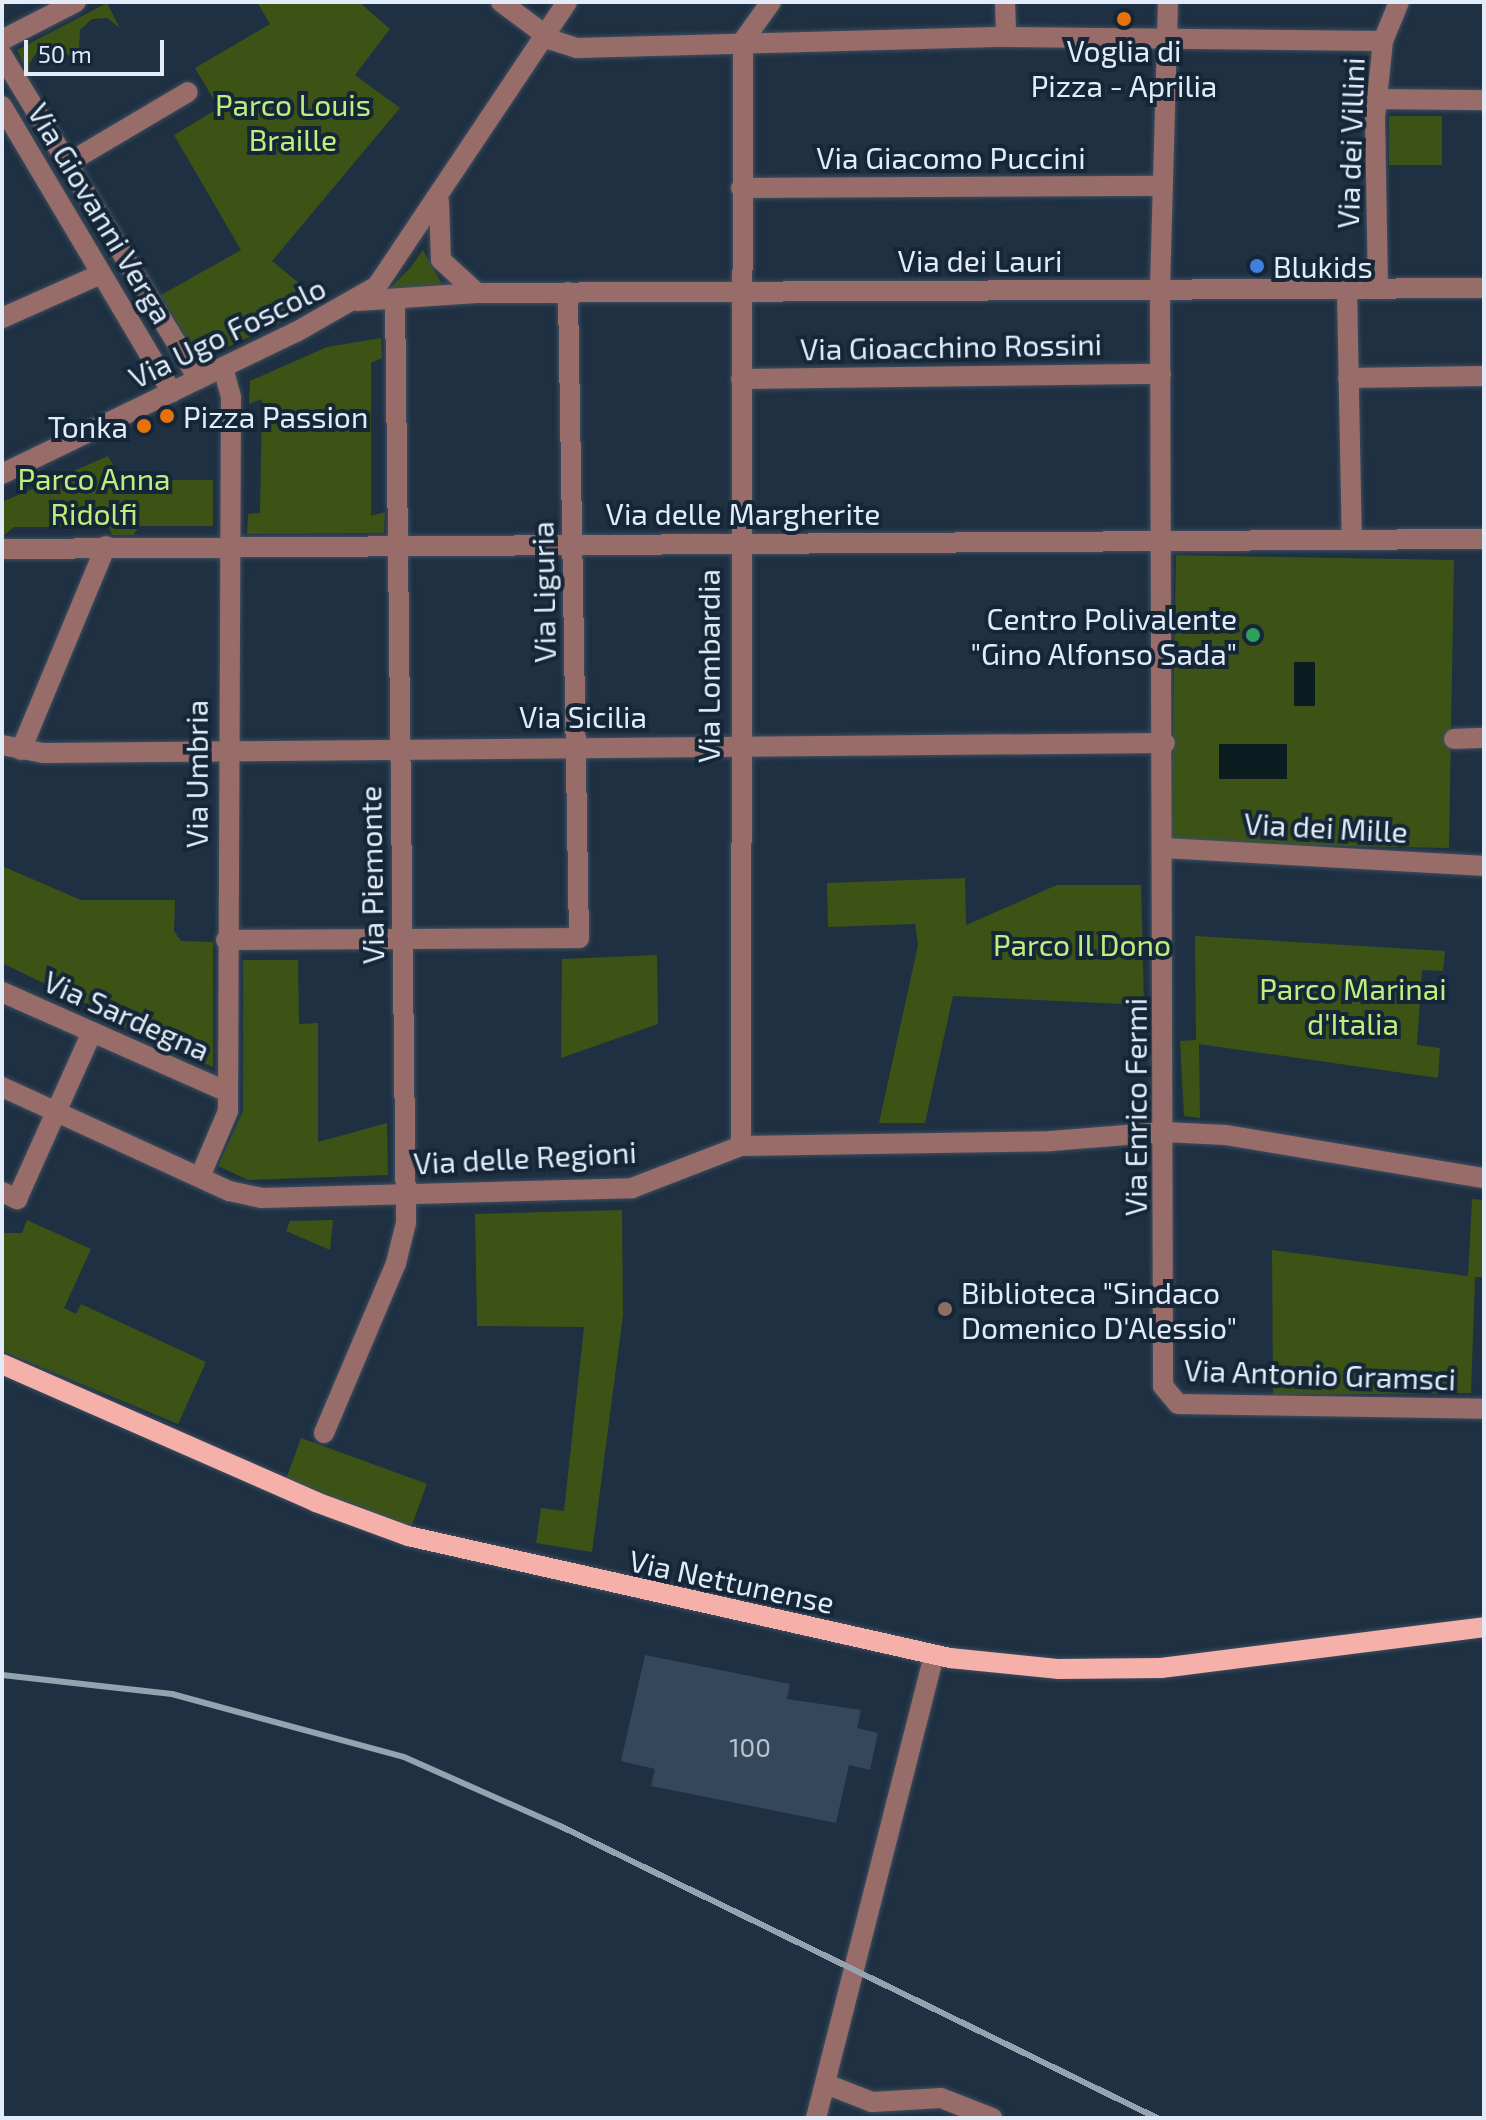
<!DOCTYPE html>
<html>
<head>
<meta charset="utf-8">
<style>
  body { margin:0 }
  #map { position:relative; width:1486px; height:2120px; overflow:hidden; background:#1e3042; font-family:"Exo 2",sans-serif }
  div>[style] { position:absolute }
  .green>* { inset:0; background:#3c5315; transform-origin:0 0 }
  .water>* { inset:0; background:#0b1d20; transform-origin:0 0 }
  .building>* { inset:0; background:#35485b }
  .roads { filter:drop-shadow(0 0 2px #3d4e5f) drop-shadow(0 0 2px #3d4e5f) }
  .minor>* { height:20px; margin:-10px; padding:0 10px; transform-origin:10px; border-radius:10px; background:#986d69 }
  .major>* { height:20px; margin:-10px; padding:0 10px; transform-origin:10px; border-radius:10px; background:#f6b0aa }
  .rail>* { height:6px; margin:-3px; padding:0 3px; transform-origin:3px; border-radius:3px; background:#95a3b1 }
  .dots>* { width:22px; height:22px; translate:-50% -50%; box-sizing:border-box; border:4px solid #142637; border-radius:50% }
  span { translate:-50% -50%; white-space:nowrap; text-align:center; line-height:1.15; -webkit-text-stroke:8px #142637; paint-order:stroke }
  .number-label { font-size:26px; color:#b6c3d1 }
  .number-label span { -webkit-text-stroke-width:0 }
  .poi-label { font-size:30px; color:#e1ecf8 }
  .left { translate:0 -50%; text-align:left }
  .right { translate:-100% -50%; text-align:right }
  .park-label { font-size:30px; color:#beee7b }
  .street-label { font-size:30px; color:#e1ecf8 }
  .frame { position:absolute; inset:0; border:4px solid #e1ecf8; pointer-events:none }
  .scale { position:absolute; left:24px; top:40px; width:140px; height:36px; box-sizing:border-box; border:4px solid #e1ecf8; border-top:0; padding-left:10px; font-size:24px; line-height:28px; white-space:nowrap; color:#e1ecf8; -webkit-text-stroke:6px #142637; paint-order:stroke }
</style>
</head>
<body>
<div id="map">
  <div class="green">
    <i style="clip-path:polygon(257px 2px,359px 2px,390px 29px,355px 75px,400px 108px,272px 261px,305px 288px,282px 322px,199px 360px,161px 295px,241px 250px,174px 135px,219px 108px,195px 68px,270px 24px)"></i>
    <i style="clip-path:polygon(107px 3px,120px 28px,107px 18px,92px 19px,80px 30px,79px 50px,70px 56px,58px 48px,37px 52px,29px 64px,30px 78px,17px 50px)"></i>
    <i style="left:1442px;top:116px;width:49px;height:53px;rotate:90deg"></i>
    <i style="clip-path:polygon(423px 250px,442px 284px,385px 293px,410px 268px)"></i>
    <i style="clip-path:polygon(381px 338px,382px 358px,371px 363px,371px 516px,385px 512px,384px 533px,247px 534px,248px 514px,260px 513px,262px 399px,249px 404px,250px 381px,327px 347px)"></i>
    <i style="clip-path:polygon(108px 456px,121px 480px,213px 480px,213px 526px,140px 526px,133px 535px,112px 535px,109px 527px,14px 527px,2px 537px,2px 502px)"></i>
    <i style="left:1454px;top:560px;width:288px;height:278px;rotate:91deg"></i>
    <i style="clip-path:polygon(2px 866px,81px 900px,175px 900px,174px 931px,181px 941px,213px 942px,213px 1067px,87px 1011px,89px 1005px,2px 963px)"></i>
    <i style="clip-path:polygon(965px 878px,966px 925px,1057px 885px,1141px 885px,1144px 1005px,953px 996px,925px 1123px,879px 1123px,918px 945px,915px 924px,828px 927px,827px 883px)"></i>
    <i style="clip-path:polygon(1195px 936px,1445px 951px,1443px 971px,1422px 970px,1417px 1045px,1440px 1048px,1438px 1078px,1199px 1044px,1200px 1118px,1184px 1116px,1180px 1041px,1196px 1040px)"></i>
    <i style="clip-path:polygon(657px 955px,658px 1024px,561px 1058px,562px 959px)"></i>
    <i style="clip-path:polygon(243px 960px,298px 960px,299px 1024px,318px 1023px,318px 1142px,387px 1123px,388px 1175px,248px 1180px,218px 1166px,243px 1111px)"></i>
    <i style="clip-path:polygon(1472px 1199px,1484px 1200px,1484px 1277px,1475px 1277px,1471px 1393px,1273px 1395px,1272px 1250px,1468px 1276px)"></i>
    <i style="clip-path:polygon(622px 1210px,623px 1315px,592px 1552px,536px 1543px,541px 1508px,564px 1511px,584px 1327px,477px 1326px,475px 1214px)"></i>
    <i style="clip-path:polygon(27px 1220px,91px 1249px,64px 1308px,76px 1314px,81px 1304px,206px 1362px,178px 1424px,2px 1351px,2px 1233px,22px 1233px)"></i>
    <i style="clip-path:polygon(333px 1220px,330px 1250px,286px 1231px,290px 1221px)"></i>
    <i style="left:301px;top:1438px;width:134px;height:45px;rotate:20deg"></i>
  </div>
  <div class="water">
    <i style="left:1294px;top:662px;width:21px;height:44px"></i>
    <i style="left:1287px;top:744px;width:35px;height:68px;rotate:90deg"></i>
  </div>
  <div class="building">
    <i style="clip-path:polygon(645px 1655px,790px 1684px,787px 1699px,861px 1710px,857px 1728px,878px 1733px,870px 1770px,849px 1765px,836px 1823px,651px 1786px,655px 1769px,621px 1761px)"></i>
  </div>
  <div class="roads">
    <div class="minor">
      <i style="left:501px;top:2px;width:64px;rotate:36.7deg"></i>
      <i style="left:552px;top:40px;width:26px;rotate:18deg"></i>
      <i style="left:577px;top:48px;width:429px;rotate:-1.5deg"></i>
      <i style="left:1006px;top:37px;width:377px;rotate:0.6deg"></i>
      <i style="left:1005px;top:2px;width:35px;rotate:88deg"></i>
      <i style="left:1168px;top:2px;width:288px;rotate:91.6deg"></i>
      <i style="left:1160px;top:290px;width:1096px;rotate:89.84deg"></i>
      <i style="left:1163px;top:1386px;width:23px;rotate:50deg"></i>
      <i style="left:1178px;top:1404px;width:306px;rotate:0.9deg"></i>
      <i style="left:2px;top:40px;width:83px;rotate:-27.2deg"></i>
      <i style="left:743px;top:41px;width:48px;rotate:-54.3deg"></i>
      <i style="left:2px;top:55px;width:379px;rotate:58.8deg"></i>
      <i style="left:1380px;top:99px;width:104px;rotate:0.6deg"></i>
      <i style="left:2px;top:106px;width:333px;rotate:59.3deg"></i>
      <i style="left:68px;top:163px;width:139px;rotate:-30.6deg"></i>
      <i style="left:741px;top:188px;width:420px;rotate:-0.3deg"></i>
      <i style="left:439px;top:201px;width:59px;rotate:88.1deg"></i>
      <i style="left:441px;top:260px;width:49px;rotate:42.5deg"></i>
      <i style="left:1378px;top:288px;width:170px;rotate:-91deg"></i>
      <i style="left:1375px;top:118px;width:77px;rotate:-84.1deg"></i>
      <i style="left:1383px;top:41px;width:42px;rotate:-67.7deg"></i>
      <i style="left:1347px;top:289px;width:251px;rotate:88.9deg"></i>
      <i style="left:357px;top:301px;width:120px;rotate:-3.8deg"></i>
      <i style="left:477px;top:293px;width:1007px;rotate:-0.28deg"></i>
      <i style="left:2px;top:318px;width:108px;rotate:-24deg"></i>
      <i style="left:1348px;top:378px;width:136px;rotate:-0.8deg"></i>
      <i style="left:741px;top:379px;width:420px;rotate:-0.7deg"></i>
      <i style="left:2px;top:474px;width:326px;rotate:-25.8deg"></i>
      <i style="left:296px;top:332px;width:93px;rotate:-29.6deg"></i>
      <i style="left:377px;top:286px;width:342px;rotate:-56.2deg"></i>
      <i style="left:2px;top:549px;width:1482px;rotate:-0.39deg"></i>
      <i style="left:1454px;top:739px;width:30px;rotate:-2deg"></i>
      <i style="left:2px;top:745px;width:42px;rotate:11deg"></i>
      <i style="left:43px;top:753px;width:1122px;rotate:-0.51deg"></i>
      <i style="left:21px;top:750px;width:221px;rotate:-67.4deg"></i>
      <i style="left:1165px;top:848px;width:320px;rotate:3.2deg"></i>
      <i style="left:226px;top:940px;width:353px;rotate:-0.3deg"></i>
      <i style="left:579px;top:938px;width:646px;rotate:-90.98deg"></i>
      <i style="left:2px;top:992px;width:247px;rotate:23.9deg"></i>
      <i style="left:2px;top:1087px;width:250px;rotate:24.6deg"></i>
      <i style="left:229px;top:1191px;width:33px;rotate:12deg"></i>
      <i style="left:261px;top:1198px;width:371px;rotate:-1.5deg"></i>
      <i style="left:632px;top:1188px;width:117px;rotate:-21.1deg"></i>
      <i style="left:741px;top:1146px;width:310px;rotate:-0.9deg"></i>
      <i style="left:1051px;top:1141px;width:113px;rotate:-4.6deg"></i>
      <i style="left:1164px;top:1132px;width:62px;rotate:2.8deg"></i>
      <i style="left:1226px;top:1135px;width:262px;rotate:9.5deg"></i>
      <i style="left:741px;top:1146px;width:1105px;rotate:-89.9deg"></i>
      <i style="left:200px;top:1177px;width:72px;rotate:-67deg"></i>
      <i style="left:228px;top:1111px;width:714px;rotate:-89.76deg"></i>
      <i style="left:231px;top:397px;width:31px;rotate:-105deg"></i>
      <i style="left:2px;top:1192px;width:17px;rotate:25deg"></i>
      <i style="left:17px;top:1199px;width:183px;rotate:-65.8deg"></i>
      <i style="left:324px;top:1433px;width:185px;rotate:-67deg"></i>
      <i style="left:396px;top:1263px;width:41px;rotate:-76deg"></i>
      <i style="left:406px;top:1223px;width:922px;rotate:-90.68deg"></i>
      <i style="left:826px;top:2084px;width:49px;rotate:21.4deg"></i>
      <i style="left:872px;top:2102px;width:69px;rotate:-3.3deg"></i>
      <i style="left:941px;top:2098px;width:55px;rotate:21.4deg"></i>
      <i style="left:816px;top:2118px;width:478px;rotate:-75.7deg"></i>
    </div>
    <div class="major">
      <i style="left:2px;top:1364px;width:343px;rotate:23.7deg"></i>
      <i style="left:316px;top:1502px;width:98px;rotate:20.3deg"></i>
      <i style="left:408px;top:1536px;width:556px;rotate:12.69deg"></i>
      <i style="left:950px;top:1658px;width:110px;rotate:5.8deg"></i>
      <i style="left:1059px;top:1669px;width:102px;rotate:-0.6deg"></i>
      <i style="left:1161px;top:1668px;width:326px;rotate:-7.2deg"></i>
    </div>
  </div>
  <div class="rail">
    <i style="left:2px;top:1675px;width:171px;rotate:6.4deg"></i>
    <i style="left:172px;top:1694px;width:240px;rotate:15.2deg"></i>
    <i style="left:404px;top:1757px;width:171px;rotate:23.9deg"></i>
    <i style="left:560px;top:1826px;width:665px;rotate:26.06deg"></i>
  </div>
  <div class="dots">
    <i style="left:1124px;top:19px;background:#e8710a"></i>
    <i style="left:1257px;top:266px;background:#3f7fe0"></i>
    <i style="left:167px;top:416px;background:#e8710a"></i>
    <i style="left:144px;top:426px;background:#e8710a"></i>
    <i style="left:1253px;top:635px;background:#2e9e5b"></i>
    <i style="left:945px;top:1309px;background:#8d6e63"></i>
  </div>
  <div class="number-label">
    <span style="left:750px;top:1747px">100</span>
  </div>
  <div class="poi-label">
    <span style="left:1124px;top:67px">Voglia di<br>Pizza - Aprilia</span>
    <span class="left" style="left:1273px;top:266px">Blukids</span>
    <span class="left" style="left:183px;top:416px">Pizza Passion</span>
    <span class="right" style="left:128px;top:426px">Tonka</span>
    <span class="right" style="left:1237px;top:635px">Centro Polivalente<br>"Gino Alfonso Sada"</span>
    <span class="left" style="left:961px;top:1309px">Biblioteca "Sindaco<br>Domenico D'Alessio"</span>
  </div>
  <div class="park-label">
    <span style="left:293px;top:121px">Parco Louis<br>Braille</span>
    <span style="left:94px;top:495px">Parco Anna<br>Ridolfi</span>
    <span style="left:1082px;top:944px">Parco Il Dono</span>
    <span style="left:1353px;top:1005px">Parco Marinai<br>d'Italia</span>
  </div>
  <div class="street-label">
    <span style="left:1350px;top:143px;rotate:-88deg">Via dei Villini</span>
    <span style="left:951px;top:157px">Via Giacomo Puccini</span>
    <span style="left:101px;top:213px;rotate:59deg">Via Giovanni Verga</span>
    <span style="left:980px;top:260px">Via dei Lauri</span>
    <span style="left:227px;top:332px;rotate:-26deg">Via Ugo Foscolo</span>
    <span style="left:951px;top:346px;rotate:-1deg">Via Gioacchino Rossini</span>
    <span style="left:743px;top:513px">Via delle Margherite</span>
    <span style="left:543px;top:592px;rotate:-91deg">Via Liguria</span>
    <span style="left:708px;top:666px;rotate:-90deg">Via Lombardia</span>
    <span style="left:583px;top:716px">Via Sicilia</span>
    <span style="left:196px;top:774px;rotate:-90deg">Via Umbria</span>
    <span style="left:1326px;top:827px;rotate:3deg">Via dei Mille</span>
    <span style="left:371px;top:875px;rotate:-91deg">Via Piemonte</span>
    <span style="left:127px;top:1015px;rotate:24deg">Via Sardegna</span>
    <span style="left:1135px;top:1107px;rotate:-90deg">Via Enrico Fermi</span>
    <span style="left:525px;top:1157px;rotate:-3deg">Via delle Regioni</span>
    <span style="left:1320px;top:1374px;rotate:2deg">Via Antonio Gramsci</span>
    <span style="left:732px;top:1581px;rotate:12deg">Via Nettunense</span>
  </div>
  <div class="frame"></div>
  <div class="scale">50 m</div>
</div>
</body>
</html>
